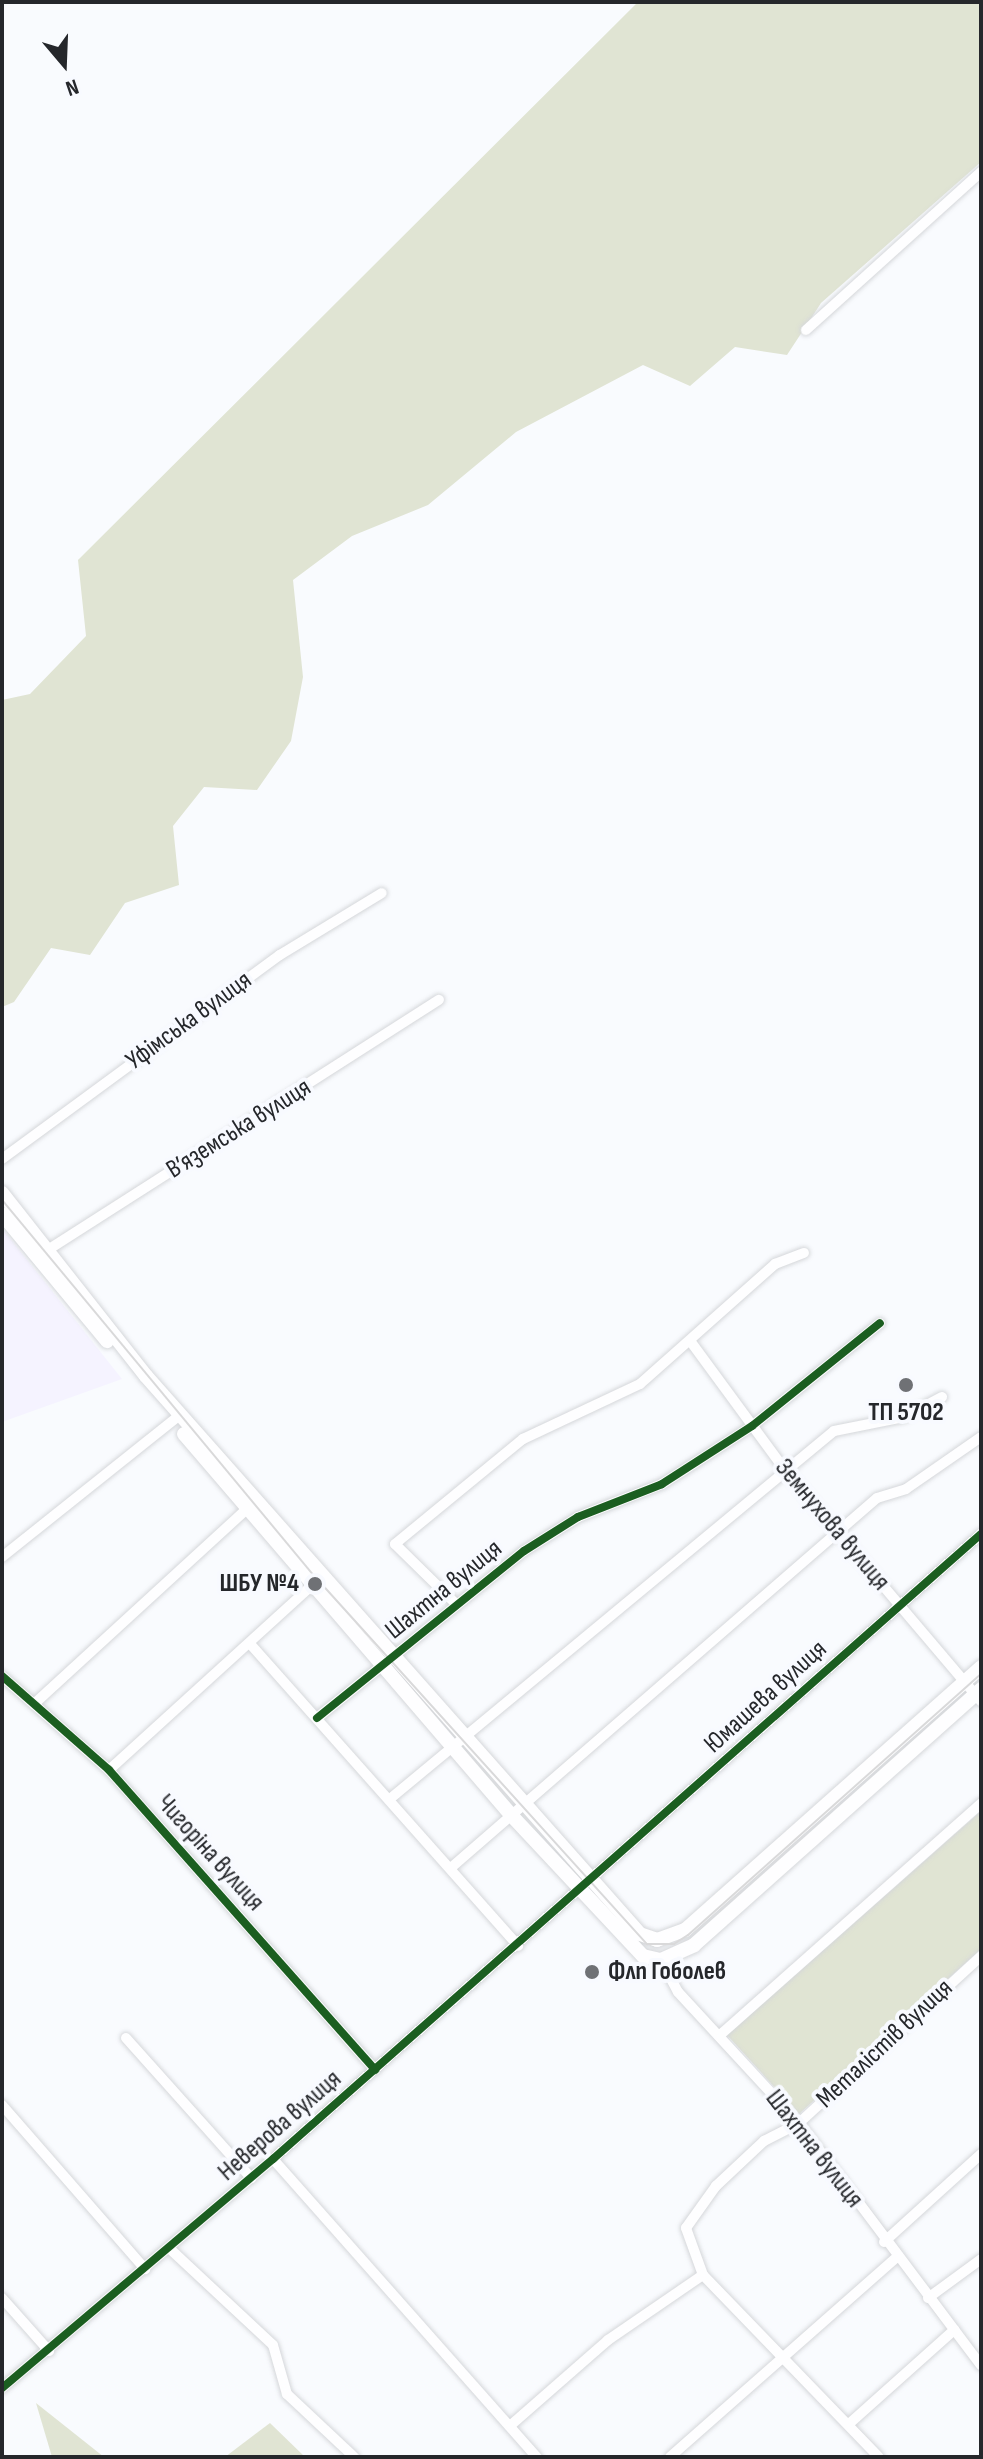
<!DOCTYPE html>
<html>
<head>
<meta charset="utf-8">
<style>
  body { margin:0 }
  #map { position:relative; width:983px; height:2459px; overflow:hidden; background:#f9fbfe; font-family:"Sofia Sans Condensed",sans-serif }
  div>[style] { position:absolute }
  .industrial>* { inset:0; background:#f5f3ff }
  .green>* { inset:0; background:#e0e4d3 }
  .roads { filter:drop-shadow(0 0 2px #d5d7da) drop-shadow(0 0 2px #d5d7da) }
  .street>* { height:10px; margin:-5px; padding:0 5px; transform-origin:5px; border-radius:5px; background:#fefeff }
  .secondary>* { height:14px; margin:-7px; padding:0 7px; transform-origin:7px; border-radius:7px; background:#fefeff }
  .tram>* { height:2px; margin:-1px; padding:0 1px; transform-origin:1px; border-radius:1px; background:#d9d9da }
  .cycleway>* { height:8px; margin:-4px; padding:0 4px; transform-origin:4px; border-radius:4px; background:#1b5e20 }
  .dots>* { width:22px; height:22px; translate:-50% -50%; box-sizing:border-box; border:4px solid #f8faff; border-radius:50% }
  span { translate:-50% -50%; white-space:nowrap; text-align:center; line-height:1.15; -webkit-text-stroke:8px #f8faff; paint-order:stroke }
  .street-label { font-size:26px; color:#25272b }
  .poi-label { font-size:26px; color:#25272b; font-weight:700 }
  .right { translate:-100% -50%; text-align:right }
  .left { translate:0 -50%; text-align:left }
  .frame { position:absolute; inset:0; border:4px solid #25272b; pointer-events:none }
  .north { position:absolute; left:24px; top:24px; width:80px; height:80px; -webkit-text-stroke:6px #f8faff; paint-order:stroke; rotate:161deg; font-size:22px; font-weight:700; line-height:32px; text-align:center; color:#25272b }
  .north::after { content:''; display:block; margin:auto; width:28px; height:36px; background:#25272b; clip-path:polygon(50% 0,100% 100%,50% 72%,0 100%) }
</style>
</head>
<body>
<div id="map">
  <div class="industrial">
    <i style="clip-path:polygon(2px 1228px,122px 1379px,2px 1422px)"></i>
  </div>
  <div class="green">
    <i style="clip-path:polygon(638px 2px,981px 2px,981px 162px,821px 303px,787px 355px,735px 347px,690px 386px,643px 365px,516px 432px,428px 505px,352px 536px,293px 580px,303px 677px,291px 741px,257px 790px,204px 787px,173px 826px,179px 885px,125px 903px,90px 955px,51px 948px,14px 1002px,2px 1007px,2px 700px,30px 694px,86px 636px,78px 560px)"></i>
    <i style="clip-path:polygon(981px 1811px,981px 1949px,799px 2114px,727px 2035px)"></i>
    <i style="clip-path:polygon(36px 2403px,104px 2457px,52px 2457px)"></i>
    <i style="clip-path:polygon(270px 2423px,305px 2457px,225px 2457px)"></i>
  </div>
  <div class="roads">
    <div class="street">
      <i style="left:806px;top:330px;width:236px;rotate:-42.1deg"></i>
      <i style="left:2px;top:1159px;width:345px;rotate:-36.3deg"></i>
      <i style="left:280px;top:955px;width:119px;rotate:-31.3deg"></i>
      <i style="left:43px;top:1253px;width:470px;rotate:-32.6deg"></i>
      <i style="left:691px;top:1342px;width:159px;rotate:53.7deg"></i>
      <i style="left:785px;top:1470px;width:303px;rotate:49.7deg"></i>
      <i style="left:2px;top:1557px;width:228px;rotate:-38.6deg"></i>
      <i style="left:455px;top:1603px;width:84px;rotate:-135.5deg"></i>
      <i style="left:395px;top:1544px;width:166px;rotate:-39.4deg"></i>
      <i style="left:523px;top:1439px;width:129px;rotate:-25.2deg"></i>
      <i style="left:640px;top:1384px;width:181px;rotate:-41.6deg"></i>
      <i style="left:775px;top:1264px;width:31px;rotate:-21deg"></i>
      <i style="left:252px;top:1646px;width:401px;rotate:48.4deg"></i>
      <i style="left:2px;top:1676px;width:142px;rotate:41.3deg"></i>
      <i style="left:109px;top:1770px;width:401px;rotate:48.4deg"></i>
      <i style="left:34px;top:1704px;width:289px;rotate:-42.5deg"></i>
      <i style="left:317px;top:1718px;width:266px;rotate:-38.9deg"></i>
      <i style="left:524px;top:1551px;width:64px;rotate:-32.2deg"></i>
      <i style="left:578px;top:1517px;width:90px;rotate:-21.4deg"></i>
      <i style="left:662px;top:1484px;width:107px;rotate:-32.8deg"></i>
      <i style="left:752px;top:1426px;width:164px;rotate:-38.8deg"></i>
      <i style="left:109px;top:1770px;width:281px;rotate:-42.3deg"></i>
      <i style="left:391px;top:1798px;width:575px;rotate:-39.64deg"></i>
      <i style="left:834px;top:1431px;width:71px;rotate:-11.3deg"></i>
      <i style="left:904px;top:1417px;width:43px;rotate:-27.8deg"></i>
      <i style="left:453px;top:1866px;width:561px;rotate:-40.96deg"></i>
      <i style="left:877px;top:1498px;width:30px;rotate:-17deg"></i>
      <i style="left:906px;top:1489px;width:91px;rotate:-34.7deg"></i>
      <i style="left:661px;top:1960px;width:36px;rotate:62deg"></i>
      <i style="left:678px;top:1992px;width:178px;rotate:47.3deg"></i>
      <i style="left:799px;top:2123px;width:303px;rotate:53.1deg"></i>
      <i style="left:719px;top:2036px;width:351px;rotate:-41.6deg"></i>
      <i style="left:126px;top:2038px;width:188px;rotate:48.2deg"></i>
      <i style="left:2px;top:2105px;width:218px;rotate:48.9deg"></i>
      <i style="left:273px;top:2159px;width:398px;rotate:48.5deg"></i>
      <i style="left:884px;top:2242px;width:131px;rotate:-42.2deg"></i>
      <i style="left:169px;top:2248px;width:142px;rotate:43deg"></i>
      <i style="left:273px;top:2345px;width:51px;rotate:74.1deg"></i>
      <i style="left:287px;top:2394px;width:92px;rotate:43.2deg"></i>
      <i style="left:703px;top:2275px;width:50px;rotate:-109.9deg"></i>
      <i style="left:686px;top:2228px;width:52px;rotate:-54.5deg"></i>
      <i style="left:716px;top:2186px;width:66px;rotate:-43.2deg"></i>
      <i style="left:764px;top:2141px;width:39px;rotate:-27deg"></i>
      <i style="left:799px;top:2123px;width:247px;rotate:-42.5deg"></i>
      <i style="left:2px;top:2298px;width:71px;rotate:48.4deg"></i>
      <i style="left:928px;top:2298px;width:66px;rotate:-36.3deg"></i>
      <i style="left:2px;top:2388px;width:355px;rotate:-40.2deg"></i>
      <i style="left:273px;top:2159px;width:944px;rotate:-41.44deg"></i>
      <i style="left:850px;top:2423px;width:140px;rotate:-41.8deg"></i>
      <i style="left:511px;top:2425px;width:129px;rotate:-41.2deg"></i>
      <i style="left:608px;top:2340px;width:115px;rotate:-34.4deg"></i>
      <i style="left:703px;top:2275px;width:253px;rotate:46deg"></i>
      <i style="left:670px;top:2457px;width:301px;rotate:-41.4deg"></i>
    </div>
    <div class="secondary">
      <i style="left:2px;top:1193px;width:233px;rotate:51.8deg"></i>
      <i style="left:146px;top:1376px;width:745px;rotate:48.48deg"></i>
      <i style="left:640px;top:1934px;width:18px;rotate:19deg"></i>
      <i style="left:657px;top:1940px;width:30px;rotate:-20deg"></i>
      <i style="left:685px;top:1930px;width:396px;rotate:-41.6deg"></i>
      <i style="left:2px;top:1214px;width:165px;rotate:50.4deg"></i>
      <i style="left:184px;top:1434px;width:503px;rotate:49.35deg"></i>
      <i style="left:512px;top:1816px;width:192px;rotate:46.9deg"></i>
      <i style="left:643px;top:1956px;width:18px;rotate:13deg"></i>
      <i style="left:661px;top:1960px;width:36px;rotate:-24deg"></i>
      <i style="left:694px;top:1945px;width:385px;rotate:-41.7deg"></i>
    </div>
  </div>
  <div class="tram">
    <i style="left:2px;top:1200px;width:494px;rotate:50.3deg"></i>
    <i style="left:318px;top:1580px;width:491px;rotate:47.9deg"></i>
    <i style="left:647px;top:1944px;width:27px"></i>
    <i style="left:674px;top:1944px;width:17px;rotate:-33deg"></i>
    <i style="left:688px;top:1935px;width:392px;rotate:-41.7deg"></i>
  </div>
  <div class="cycleway">
    <i style="left:2px;top:1676px;width:142px;rotate:41.3deg"></i>
    <i style="left:109px;top:1770px;width:401px;rotate:48.4deg"></i>
    <i style="left:317px;top:1718px;width:266px;rotate:-38.9deg"></i>
    <i style="left:524px;top:1551px;width:64px;rotate:-32.2deg"></i>
    <i style="left:578px;top:1517px;width:90px;rotate:-21.4deg"></i>
    <i style="left:662px;top:1484px;width:107px;rotate:-32.8deg"></i>
    <i style="left:752px;top:1426px;width:164px;rotate:-38.8deg"></i>
    <i style="left:2px;top:2388px;width:355px;rotate:-40.2deg"></i>
    <i style="left:273px;top:2159px;width:944px;rotate:-41.44deg"></i>
  </div>
  <div class="dots">
    <i style="left:906px;top:1385px;background:#6f7175"></i>
    <i style="left:315px;top:1584px;background:#6f7175"></i>
    <i style="left:592px;top:1972px;background:#6f7175"></i>
  </div>
  <div class="street-label">
    <span style="left:189px;top:1021px;rotate:-36deg">Уфімська вулиця</span>
    <span style="left:239px;top:1129px;rotate:-32deg">В’яземська вулиця</span>
    <span style="left:832px;top:1525px;rotate:50deg">Земнухова вулиця</span>
    <span style="left:444px;top:1590px;rotate:-39deg">Шахтна вулиця</span>
    <span style="left:766px;top:1697px;rotate:-42deg">Юмашева вулиця</span>
    <span style="left:210px;top:1853px;rotate:48deg">Чигоріна вулиця</span>
    <span style="left:885px;top:2044px;rotate:-43deg">Металістів вулиця</span>
    <span style="left:280px;top:2126px;rotate:-41deg">Неверова вулиця</span>
    <span style="left:814px;top:2149px;rotate:52deg">Шахтна вулиця</span>
  </div>
  <div class="poi-label">
    <span style="left:906px;top:1413px">ТП 5702</span>
    <span class="right" style="left:299px;top:1584px">ШБУ №4</span>
    <span class="left" style="left:608px;top:1972px">Флп Гоболев</span>
  </div>
  <div class="frame"></div>
  <div class="north">N</div>
</div>
</body>
</html>
